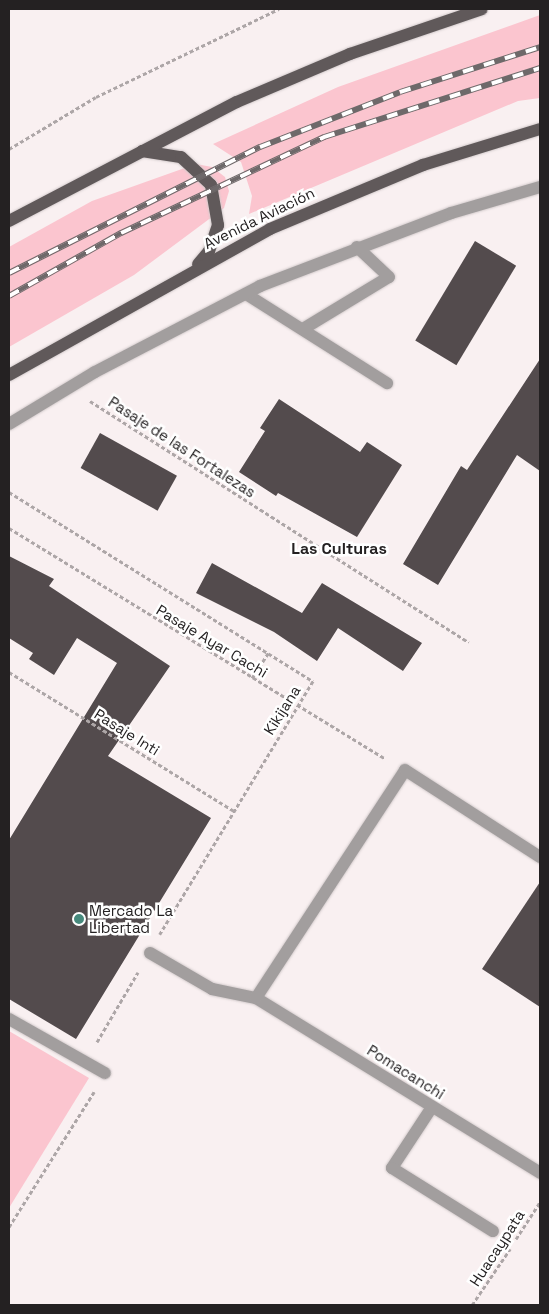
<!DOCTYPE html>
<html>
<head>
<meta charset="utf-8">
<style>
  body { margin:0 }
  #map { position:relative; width:549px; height:1314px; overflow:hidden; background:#f9f0f1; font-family:"Space Grotesk",sans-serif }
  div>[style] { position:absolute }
  .green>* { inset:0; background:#fbc5cf }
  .building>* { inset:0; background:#534b4d; transform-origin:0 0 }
  .path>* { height:3px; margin-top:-1.5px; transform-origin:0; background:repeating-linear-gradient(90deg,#ada6a7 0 4px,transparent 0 6.5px) }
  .roads { filter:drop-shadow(0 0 1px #d3cbcc) drop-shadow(0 0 1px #d3cbcc) }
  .lane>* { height:12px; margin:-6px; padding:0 6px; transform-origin:6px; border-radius:6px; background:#a29e9e }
  .street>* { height:12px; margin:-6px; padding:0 6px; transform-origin:6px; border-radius:6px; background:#a29e9e }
  .primary>* { height:12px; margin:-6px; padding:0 6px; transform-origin:6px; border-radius:6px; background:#60595a }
  .rail>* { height:5.5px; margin-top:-2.75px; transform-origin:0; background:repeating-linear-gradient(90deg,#fff 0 11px,#6e696a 0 22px); box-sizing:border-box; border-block:1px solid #6e696a }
  .dots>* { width:14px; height:14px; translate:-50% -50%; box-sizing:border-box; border:2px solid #fff; border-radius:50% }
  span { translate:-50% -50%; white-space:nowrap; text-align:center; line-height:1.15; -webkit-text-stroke:5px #fff; paint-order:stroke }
  .street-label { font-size:15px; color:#242122 }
  .poi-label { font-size:15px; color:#242122 }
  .left { translate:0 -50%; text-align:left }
  .neighbourhood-label { font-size:16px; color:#242122; font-weight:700 }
  .frame { position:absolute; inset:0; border:10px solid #242122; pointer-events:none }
</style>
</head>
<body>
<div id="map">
  <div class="green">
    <i style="clip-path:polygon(540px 15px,540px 98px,518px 101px,249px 214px,252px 196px,241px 162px,213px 144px,338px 87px)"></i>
    <i style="clip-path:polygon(196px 164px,212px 167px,225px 177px,229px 191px,224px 208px,134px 275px,9px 347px,9px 247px,92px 201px)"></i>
    <i style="clip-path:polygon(9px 1031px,89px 1078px,9px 1208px)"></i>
  </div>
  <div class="building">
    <i style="left:475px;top:241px;width:48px;height:116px;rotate:31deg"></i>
    <i style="clip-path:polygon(540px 359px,540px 471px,517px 455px,438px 585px,403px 564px,461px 466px,467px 470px)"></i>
    <i style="clip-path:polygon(279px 399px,360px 452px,367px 442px,402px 465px,357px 537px,278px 493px,276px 496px,239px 472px,265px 431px,260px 428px)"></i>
    <i style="left:100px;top:433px;width:88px;height:40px;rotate:29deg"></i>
    <i style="clip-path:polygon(9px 556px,54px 579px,49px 586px,170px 666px,108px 756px,211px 818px,76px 1039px,9px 999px,9px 840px,117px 663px,77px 638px,54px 675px,29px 659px,33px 653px,9px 638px)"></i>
    <i style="clip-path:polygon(212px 563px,302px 613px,322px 583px,422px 643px,403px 671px,338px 628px,317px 661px,274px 632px,196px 593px)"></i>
    <i style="clip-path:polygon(540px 882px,540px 1007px,482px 969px)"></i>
  </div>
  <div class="path">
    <i style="left:9px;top:149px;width:101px;rotate:-30.9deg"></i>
    <i style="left:96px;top:97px;width:203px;rotate:-25.7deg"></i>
    <i style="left:90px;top:401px;width:449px;rotate:32.5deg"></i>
    <i style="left:9px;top:492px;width:358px;rotate:31.9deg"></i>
    <i style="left:313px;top:681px;width:296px;rotate:121.2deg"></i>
    <i style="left:9px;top:528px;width:441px;rotate:31.5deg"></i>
    <i style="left:9px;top:672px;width:264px;rotate:31.7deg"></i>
    <i style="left:252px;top:678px;width:30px;rotate:-57deg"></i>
    <i style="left:97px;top:1042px;width:81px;rotate:-59.6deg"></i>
    <i style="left:9px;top:1227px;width:160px;rotate:-57.8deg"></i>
    <i style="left:516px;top:1239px;width:44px;rotate:-57deg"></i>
    <i style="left:472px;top:1305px;width:68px;rotate:-55.8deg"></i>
  </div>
  <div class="roads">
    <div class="lane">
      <i style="left:303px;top:329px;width:100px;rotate:-31.2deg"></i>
      <i style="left:389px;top:277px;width:44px;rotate:-136.8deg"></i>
      <i style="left:9px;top:1019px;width:110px;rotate:29.4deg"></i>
      <i style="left:432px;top:1107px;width:73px;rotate:123.3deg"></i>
      <i style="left:392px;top:1168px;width:119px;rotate:32deg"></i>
    </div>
    <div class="street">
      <i style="left:246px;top:294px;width:167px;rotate:32.3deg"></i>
      <i style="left:9px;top:424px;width:100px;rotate:-31.2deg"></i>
      <i style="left:95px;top:372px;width:186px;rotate:-27.5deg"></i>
      <i style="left:260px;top:286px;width:204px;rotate:-20.9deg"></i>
      <i style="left:451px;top:213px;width:93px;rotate:-16.3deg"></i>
      <i style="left:150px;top:953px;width:72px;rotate:30.1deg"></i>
      <i style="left:212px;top:989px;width:45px;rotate:11.6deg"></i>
      <i style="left:256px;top:998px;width:334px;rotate:31.6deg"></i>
      <i style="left:256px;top:998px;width:272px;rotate:-56.8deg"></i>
      <i style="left:405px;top:770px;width:161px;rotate:32.8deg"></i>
    </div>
    <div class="primary">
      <i style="left:142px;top:151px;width:39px;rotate:9deg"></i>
      <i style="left:181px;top:157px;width:41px;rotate:43deg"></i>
      <i style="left:211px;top:185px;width:41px;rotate:80.1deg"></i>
      <i style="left:218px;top:225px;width:28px;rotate:109deg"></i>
      <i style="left:209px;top:251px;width:17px;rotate:130deg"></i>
      <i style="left:9px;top:221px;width:257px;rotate:-27.6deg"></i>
      <i style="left:237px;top:102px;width:123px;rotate:-23deg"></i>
      <i style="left:350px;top:54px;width:139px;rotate:-18.8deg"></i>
      <i style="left:9px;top:375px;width:299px;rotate:-29.2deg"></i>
      <i style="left:270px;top:229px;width:166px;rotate:-22.7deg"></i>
      <i style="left:423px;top:165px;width:122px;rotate:-17.1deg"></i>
    </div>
  </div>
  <div class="rail">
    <i style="left:9px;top:273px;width:281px;rotate:-26.7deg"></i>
    <i style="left:260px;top:147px;width:150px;rotate:-21.4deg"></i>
    <i style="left:400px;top:92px;width:147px;rotate:-17.8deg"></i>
    <i style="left:9px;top:296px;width:129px;rotate:-29.4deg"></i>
    <i style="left:121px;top:233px;width:225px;rotate:-25.3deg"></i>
    <i style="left:324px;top:137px;width:227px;rotate:-17.7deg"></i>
  </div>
  <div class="dots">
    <i style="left:79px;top:919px;background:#478a7d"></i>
  </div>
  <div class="street-label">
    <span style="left:259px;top:218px;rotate:-26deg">Avenida Aviación</span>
    <span style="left:182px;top:447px;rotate:33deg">Pasaje de las Fortalezas</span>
    <span style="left:212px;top:641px;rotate:31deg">Pasaje Ayar Cachi</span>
    <span style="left:282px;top:710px;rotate:-58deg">Kikijana</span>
    <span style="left:127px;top:732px;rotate:32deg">Pasaje Inti</span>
    <span style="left:406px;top:1072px;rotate:32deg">Pomacanchi</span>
    <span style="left:497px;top:1248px;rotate:-57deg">Huacaypata</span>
  </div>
  <div class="poi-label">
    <span class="left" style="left:89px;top:919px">Mercado La<br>Libertad</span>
  </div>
  <div class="neighbourhood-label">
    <span style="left:339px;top:549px">Las Culturas</span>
  </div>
  <div class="frame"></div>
</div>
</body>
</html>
